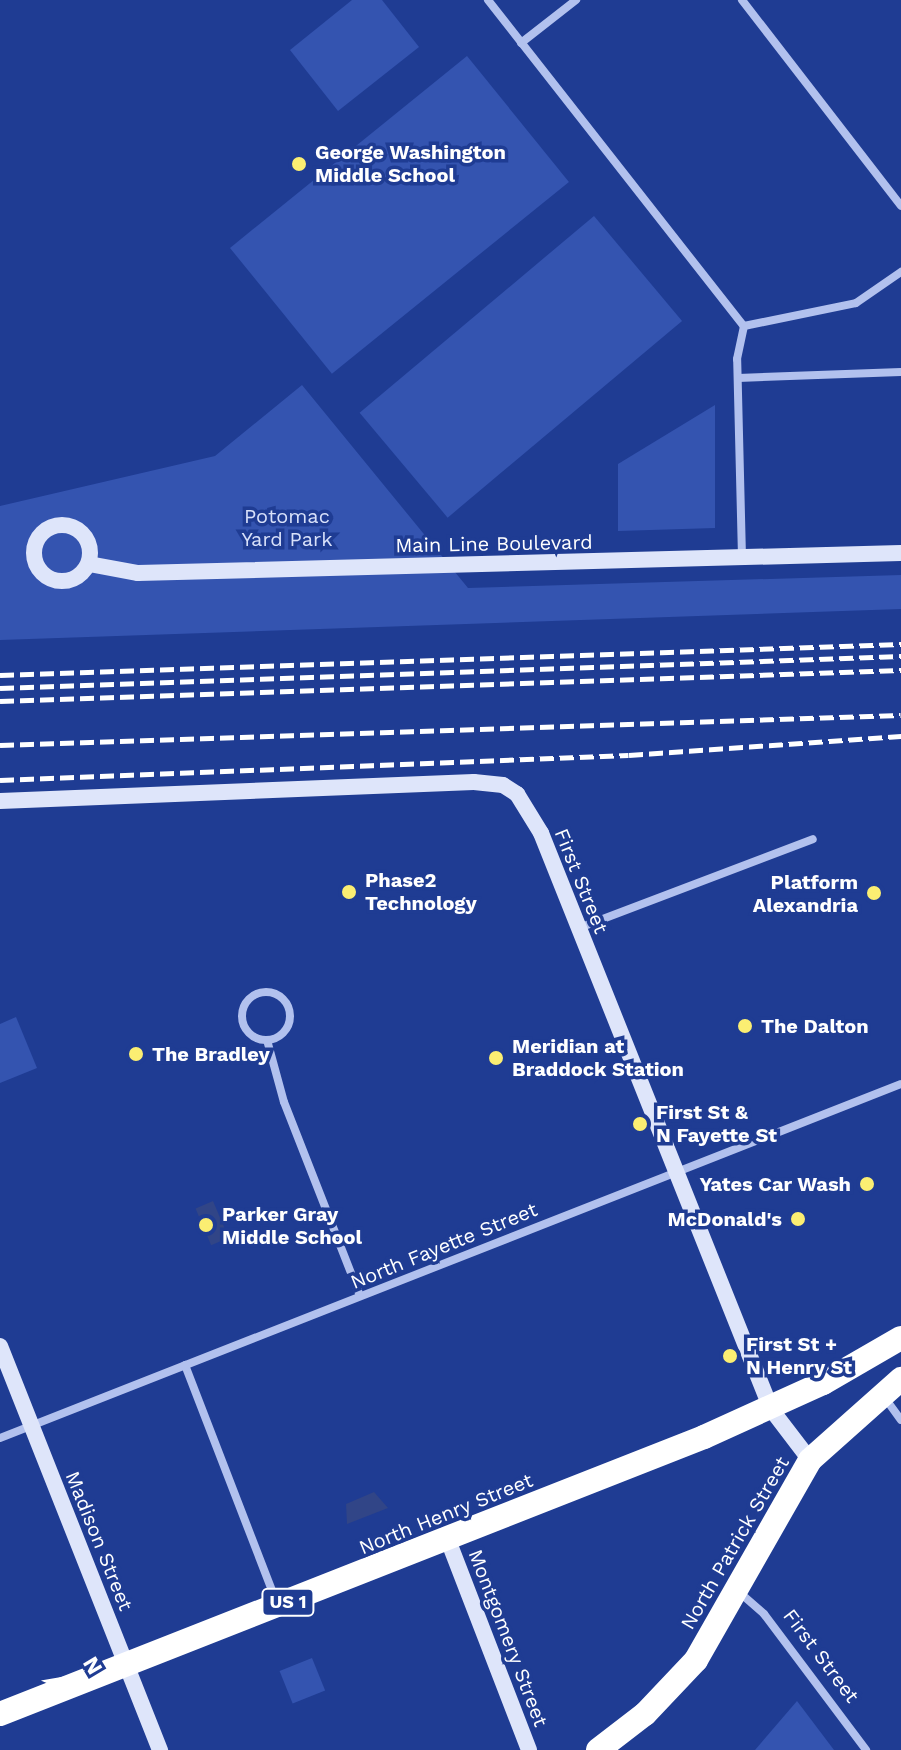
<!DOCTYPE html>
<html>
<head>
<meta charset="utf-8">
<style>
  body { margin:0 }
  #map { position:relative; width:901px; height:1750px; overflow:hidden; background:#1f3c93; font-family:"Work Sans",sans-serif }
  div>[style] { position:absolute }
  .green>* { inset:0; background:#3454b0; transform-origin:0 0 }
  .water>* { inset:0; background:#314587; transform-origin:0 0 }
  .street>* { height:8px; margin:-4px; padding:0 4px; transform-origin:4px; border-radius:4px; background:#b2c1ee }
  .street>.ring { margin:-4px; padding:0; box-sizing:content-box; background:none; border:8px solid #b2c1ee; border-radius:50% }
  .secondary>* { height:16px; margin:-8px; padding:0 8px; transform-origin:8px; border-radius:8px; background:#dee5fa }
  .secondary>.ring { margin:-8px; padding:0; box-sizing:content-box; background:none; border:16px solid #dee5fa; border-radius:50% }
  .highway>* { height:24px; margin:-12px; padding:0 12px; transform-origin:12px; border-radius:12px; background:#fff }
  .rail>* { height:5px; margin-top:-2.5px; transform-origin:0; background:repeating-linear-gradient(90deg,#fff 0 14px,transparent 0 20px) }
  .dots>* { width:22px; height:22px; translate:-50% -50%; box-sizing:border-box; border:4px solid #1f3c93; border-radius:50% }
  span { translate:-50% -50%; white-space:nowrap; text-align:center; line-height:1.15; -webkit-text-stroke:7px #1f3c93; paint-order:stroke }
  .shield-label span { padding:2px 6px; background:#1f3c93; border:2px solid; border-radius:6px; -webkit-text-stroke-width:0 }
  .shield-label { font-size:18px; color:#fff; font-weight:700 }
  .poi-label { font-size:20px; color:#fff; font-weight:700 }
  .left { translate:0 -50%; text-align:left }
  .right { translate:-100% -50%; text-align:right }
  .park-label { font-size:20px; color:#d8e1fa }
  .street-label { font-size:20px; color:#fff }
  .north { position:absolute; left:32px; top:1638px; width:80px; height:80px; -webkit-text-stroke:6px #1f3c93; paint-order:stroke; rotate:59deg; font-size:22px; font-weight:700; line-height:32px; text-align:center; color:#fff }
  .north::after { content:''; display:block; margin:auto; width:28px; height:36px; background:#fff; clip-path:polygon(50% 0,100% 100%,50% 72%,0 100%) }
</style>
</head>
<body>
<div id="map">
  <div class="green">
    <i style="clip-path:polygon(352px 0,382px 0,419px 47px,338px 111px,290px 50px)"></i>
    <i style="left:467px;top:56px;width:162px;height:305px;rotate:51deg"></i>
    <i style="left:594px;top:216px;width:137px;height:306px;rotate:50deg"></i>
    <i style="clip-path:polygon(302px 385px,468px 588px,901px 575px,901px 609px,0 640px,0 506px,215px 456px)"></i>
    <i style="clip-path:polygon(715px 405px,715px 528px,618px 531px,618px 464px)"></i>
    <i style="clip-path:polygon(16px 1017px,37px 1068px,0 1083px,0 1024px)"></i>
    <i style="left:312px;top:1658px;width:35px;height:35px;rotate:68deg"></i>
    <i style="clip-path:polygon(797px 1701px,834px 1750px,755px 1750px)"></i>
  </div>
  <div class="water">
    <i style="left:213px;top:1201px;width:40px;height:19px;rotate:67deg"></i>
    <i style="clip-path:polygon(374px 1492px,388px 1508px,347px 1524px,346px 1504px)"></i>
  </div>
  <div class="street">
    <i style="left:488px;top:0;width:415px;rotate:51.9deg"></i>
    <i style="left:744px;top:326px;width:114px;rotate:-11.6deg"></i>
    <i style="left:856px;top:303px;width:55px;rotate:-34.6deg"></i>
    <i style="left:742px;top:0;width:260px;rotate:52.3deg"></i>
    <i style="left:521px;top:43px;width:70px;rotate:-38deg"></i>
    <i style="left:738px;top:378px;width:163px;rotate:-2.1deg"></i>
    <i style="left:742px;top:557px;width:198px;rotate:-91.4deg"></i>
    <i style="left:737px;top:359px;width:34px;rotate:-78deg"></i>
    <i style="left:579px;top:928px;width:250px;rotate:-20.8deg"></i>
    <i class="ring" style="left:242px;top:992px;width:40px;height:40px"></i>
    <i style="left:267px;top:1040px;width:64px;rotate:74.7deg"></i>
    <i style="left:284px;top:1102px;width:208px;rotate:68.6deg"></i>
    <i style="left:185px;top:1365px;width:253px;rotate:68.9deg"></i>
    <i style="left:885px;top:1398px;width:27px;rotate:54deg"></i>
    <i style="left:0;top:1438px;width:968px;rotate:-21.45deg"></i>
    <i style="left:739px;top:1592px;width:33px;rotate:41deg"></i>
    <i style="left:764px;top:1614px;width:170px;rotate:53.1deg"></i>
  </div>
  <div class="secondary">
    <i class="ring" style="left:34px;top:525px;width:40px;height:40px"></i>
    <i style="left:89px;top:564px;width:50px;rotate:10.4deg"></i>
    <i style="left:138px;top:573px;width:763px;rotate:-1.5deg"></i>
    <i style="left:0;top:801px;width:474px;rotate:-2.3deg"></i>
    <i style="left:474px;top:782px;width:29px;rotate:6deg"></i>
    <i style="left:503px;top:785px;width:17px;rotate:33deg"></i>
    <i style="left:517px;top:794px;width:46px;rotate:58.4deg"></i>
    <i style="left:541px;top:833px;width:620px;rotate:68.23deg"></i>
    <i style="left:771px;top:1409px;width:64px;rotate:52.6deg"></i>
    <i style="left:0;top:1346px;width:435px;rotate:68.4deg"></i>
    <i style="left:448px;top:1540px;width:225px;rotate:68.9deg"></i>
  </div>
  <div class="highway">
    <i style="left:0;top:1714px;width:757px;rotate:-21.48deg"></i>
    <i style="left:704px;top:1437px;width:131px;rotate:-24.4deg"></i>
    <i style="left:823px;top:1383px;width:90px;rotate:-30deg"></i>
    <i style="left:598px;top:1750px;width:59px;rotate:-37.5deg"></i>
    <i style="left:645px;top:1714px;width:74px;rotate:-46.6deg"></i>
    <i style="left:696px;top:1660px;width:230px;rotate:-60.3deg"></i>
    <i style="left:810px;top:1460px;width:122px;rotate:-41.7deg"></i>
  </div>
  <div class="rail">
    <i style="left:0;top:675px;width:902px;rotate:-1.97deg"></i>
    <i style="left:0;top:688px;width:902px;rotate:-2.03deg"></i>
    <i style="left:0;top:701px;width:902px;rotate:-1.97deg"></i>
    <i style="left:0;top:745px;width:901px;rotate:-1.91deg"></i>
    <i style="left:0;top:780px;width:629px;rotate:-2.28deg"></i>
    <i style="left:629px;top:755px;width:273px;rotate:-4deg"></i>
  </div>
  <div class="dots">
    <i style="left:299px;top:164px;background:#fbee72"></i>
    <i style="left:349px;top:892px;background:#fbee72"></i>
    <i style="left:874px;top:893px;background:#fbee72"></i>
    <i style="left:745px;top:1026px;background:#fbee72"></i>
    <i style="left:136px;top:1054px;background:#fbee72"></i>
    <i style="left:496px;top:1058px;background:#fbee72"></i>
    <i style="left:640px;top:1124px;background:#fbee72"></i>
    <i style="left:867px;top:1184px;background:#fbee72"></i>
    <i style="left:798px;top:1219px;background:#fbee72"></i>
    <i style="left:206px;top:1225px;background:#fbee72"></i>
    <i style="left:730px;top:1356px;background:#fbee72"></i>
  </div>
  <div class="shield-label">
    <span style="left:288px;top:1602px">US 1</span>
  </div>
  <div class="poi-label">
    <span class="left" style="left:315px;top:164px">George Washington<br>Middle School</span>
    <span class="left" style="left:365px;top:892px">Phase2<br>Technology</span>
    <span class="right" style="left:858px;top:894px">Platform<br>Alexandria</span>
    <span class="left" style="left:761px;top:1026px">The Dalton</span>
    <span class="left" style="left:512px;top:1058px">Meridian at<br>Braddock Station</span>
    <span class="left" style="left:152px;top:1054px">The Bradley</span>
    <span class="left" style="left:656px;top:1124px">First St &amp;<br>N Fayette St</span>
    <span class="right" style="left:851px;top:1184px">Yates Car Wash</span>
    <span class="left" style="left:222px;top:1226px">Parker Gray<br>Middle School</span>
    <span class="right" style="left:782px;top:1219px">McDonald's</span>
    <span class="left" style="left:746px;top:1356px">First St +<br>N Henry St</span>
  </div>
  <div class="park-label">
    <span style="left:287px;top:528px">Potomac<br>Yard Park</span>
  </div>
  <div class="street-label">
    <span style="left:494px;top:544px;rotate:-1deg">Main Line Boulevard</span>
    <span style="left:581px;top:881px;rotate:68deg">First Street</span>
    <span style="left:444px;top:1246px;rotate:-22deg">North Fayette Street</span>
    <span style="left:446px;top:1514px;rotate:-22deg">North Henry Street</span>
    <span style="left:99px;top:1541px;rotate:68deg">Madison Street</span>
    <span style="left:735px;top:1543px;rotate:-60deg">North Patrick Street</span>
    <span style="left:508px;top:1638px;rotate:69deg">Montgomery Street</span>
    <span style="left:821px;top:1656px;rotate:53deg">First Street</span>
  </div>
  <div class="north">N</div>
</div>
</body>
</html>
